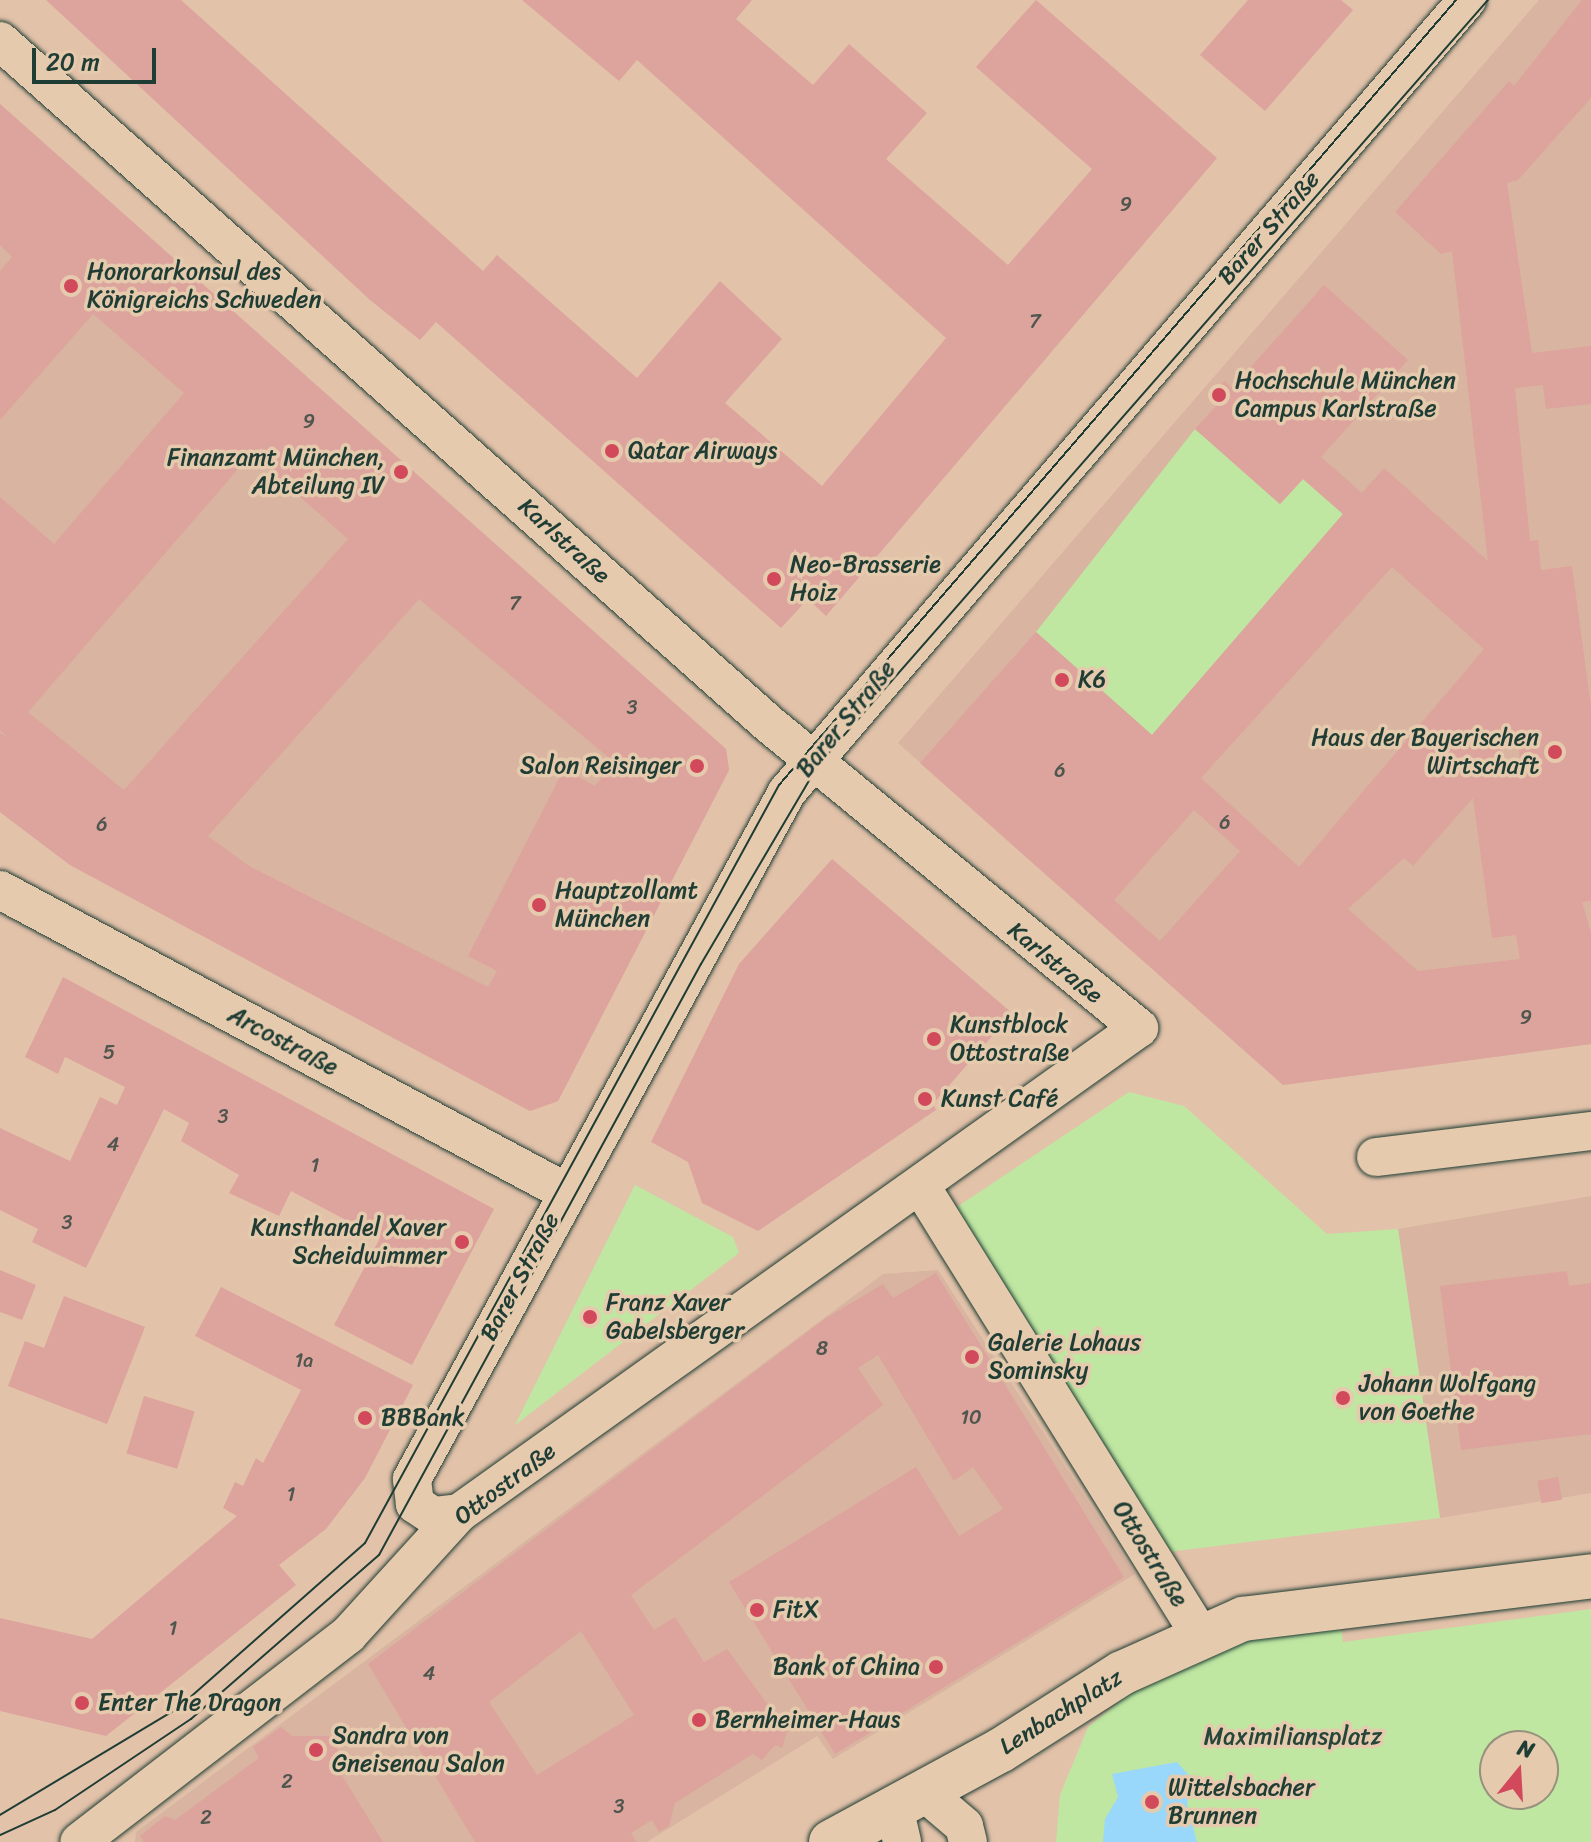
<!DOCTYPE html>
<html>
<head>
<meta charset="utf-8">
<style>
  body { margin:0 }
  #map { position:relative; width:1591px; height:1842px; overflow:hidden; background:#e3c2aa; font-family:Sriracha,sans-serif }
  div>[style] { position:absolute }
  .built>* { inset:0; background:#d9b4a1 }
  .green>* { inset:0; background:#bfe7a2 }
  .water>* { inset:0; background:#99d8fb }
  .building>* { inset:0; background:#dda39d; transform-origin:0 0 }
  .roads { filter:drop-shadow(0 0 2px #1f3d34) drop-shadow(0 0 2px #1f3d34) }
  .street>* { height:38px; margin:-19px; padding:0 19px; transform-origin:19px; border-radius:19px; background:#e5caad }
  .secondary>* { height:44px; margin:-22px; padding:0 22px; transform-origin:22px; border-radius:22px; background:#e5caad }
  .tram>* { height:2px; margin:-1px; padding:0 1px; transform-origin:1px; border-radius:1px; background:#1f3d34 }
  .dots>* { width:22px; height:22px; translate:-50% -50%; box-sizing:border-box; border:4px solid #e5caad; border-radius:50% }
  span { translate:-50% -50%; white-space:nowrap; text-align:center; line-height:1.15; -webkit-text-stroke:7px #e5caad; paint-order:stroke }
  .number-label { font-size:20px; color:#4e564e }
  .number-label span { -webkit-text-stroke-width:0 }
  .street-label { font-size:24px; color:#1f3d34 }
  .poi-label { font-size:24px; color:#1f3d34 }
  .left { translate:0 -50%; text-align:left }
  .right { translate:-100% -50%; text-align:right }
  .park-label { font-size:24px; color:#27463a }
  .north { position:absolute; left:1479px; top:1730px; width:80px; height:80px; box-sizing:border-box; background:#e5caad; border:2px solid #96927d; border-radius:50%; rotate:18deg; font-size:22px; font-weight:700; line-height:32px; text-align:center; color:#1f3d34 }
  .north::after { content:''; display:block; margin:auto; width:28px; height:36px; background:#d1495b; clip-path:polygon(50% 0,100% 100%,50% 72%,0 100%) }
  .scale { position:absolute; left:32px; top:48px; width:124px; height:36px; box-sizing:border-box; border:4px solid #1f3d34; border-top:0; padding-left:10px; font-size:24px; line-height:28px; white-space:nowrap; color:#1f3d34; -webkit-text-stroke:6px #e5caad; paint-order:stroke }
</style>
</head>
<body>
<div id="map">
  <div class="built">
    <i style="clip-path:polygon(1539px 0,1591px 0,1591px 1044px,1283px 1085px,898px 743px)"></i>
    <i style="clip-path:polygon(0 104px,726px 749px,729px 770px,558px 1101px,530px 1111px,70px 865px,0 812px)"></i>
    <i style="clip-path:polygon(1591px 1196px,1591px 1493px,1440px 1518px,1398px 1229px)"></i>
    <i style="clip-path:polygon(938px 1270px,1135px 1574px,833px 1759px,817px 1736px,647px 1842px,135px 1842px,136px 1832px,883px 1274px)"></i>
  </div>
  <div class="green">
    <i style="clip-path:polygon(1195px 429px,1280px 504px,1303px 479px,1343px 514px,1152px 735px,1036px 632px)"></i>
    <i style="clip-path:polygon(1129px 1092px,1184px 1106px,1327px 1234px,1398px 1229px,1440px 1518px,1168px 1552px,954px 1209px)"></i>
    <i style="clip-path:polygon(635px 1185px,733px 1237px,739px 1253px,515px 1425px)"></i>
    <i style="clip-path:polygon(evenodd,1591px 1609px,1591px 1842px,1056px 1842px,1060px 1795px,1088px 1727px,1139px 1686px,1232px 1640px,1341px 1625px,1343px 1642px,1591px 1609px,1495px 1746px,1543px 1746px,1543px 1794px,1495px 1794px,1495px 1746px)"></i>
  </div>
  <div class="water">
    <i style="clip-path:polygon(1177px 1762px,1192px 1779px,1187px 1804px,1197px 1842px,1103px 1842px,1105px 1819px,1118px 1797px,1112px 1774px)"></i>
  </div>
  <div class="building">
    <i style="clip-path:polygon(46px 0,181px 0,483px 271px,497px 255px,637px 378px,720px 281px,782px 339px,725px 403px,822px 486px,946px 338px,637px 60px,619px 81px,522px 0,752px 0,736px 19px,813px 85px,849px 44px,927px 113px,886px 159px,1008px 265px,1092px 169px,976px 67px,1036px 0,1217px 158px,826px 616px,808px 599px,781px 628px,436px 322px,420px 340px,370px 300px)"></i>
    <i style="clip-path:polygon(1248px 0,1341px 0,1353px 10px,1265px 111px,1200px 55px)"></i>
    <i style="clip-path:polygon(evenodd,1582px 0,1591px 0,1591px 98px,1518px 180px,1507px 183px,1532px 353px,1591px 346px,1591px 404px,1546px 409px,1543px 385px,1515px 388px,1530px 541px,1538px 540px,1541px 570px,1572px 566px,1591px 707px,1591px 901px,1582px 902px,1591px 933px,1591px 1044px,1283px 1085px,920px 763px,1036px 632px,1152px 735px,1343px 514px,1303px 479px,1280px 504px,1195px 429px,1216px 406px,1208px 399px,1224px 381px,1232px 388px,1324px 285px,1408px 360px,1321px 457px,1362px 493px,1384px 468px,1488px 561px,1452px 251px,1441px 254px,1395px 212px,1509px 81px,1514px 86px,1582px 0,1392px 567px,1484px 649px,1299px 867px,1201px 778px,1392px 567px,1582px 0,1516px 733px,1522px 771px,1495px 774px,1486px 766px,1516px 733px,1582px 0,1473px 798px,1492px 938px,1516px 935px,1520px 959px,1418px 971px,1348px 909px,1404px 858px,1413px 866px,1473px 798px,1582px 0,1194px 810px,1240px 851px,1160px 941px,1114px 900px,1194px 810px)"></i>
    <i style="clip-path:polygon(evenodd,0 104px,726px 749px,729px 770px,558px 1101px,530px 1111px,70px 865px,0 812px,0 733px,8px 737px,0 730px,0 497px,54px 544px,184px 393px,93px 314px,0 420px,0 271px,12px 257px,0 245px,0 104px,251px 454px,348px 539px,124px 790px,28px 712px,251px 454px,0 104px,419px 599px,614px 762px,595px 786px,564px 769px,468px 956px,497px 971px,488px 987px,249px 866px,208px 836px,419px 599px)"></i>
    <i style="clip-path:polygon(832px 859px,1012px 1013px,933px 1104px,936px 1110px,758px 1231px,702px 1203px,688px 1162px,651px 1142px,739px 964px)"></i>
    <i style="clip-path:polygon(63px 977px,494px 1209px,412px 1365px,334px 1325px,380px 1238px,291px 1191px,279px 1216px,229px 1193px,239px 1175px,181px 1141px,189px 1123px,164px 1109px,86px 1268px,32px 1242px,38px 1229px,0 1210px,0 1128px,70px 1161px,100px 1097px,117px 1105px,125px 1087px,65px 1057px,58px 1074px,25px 1057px)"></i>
    <i style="clip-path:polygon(0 1270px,36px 1285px,22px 1320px,0 1312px)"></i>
    <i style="clip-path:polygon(1567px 1271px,1569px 1286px,1591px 1283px,1591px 1434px,1461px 1450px,1440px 1286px)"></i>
    <i style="clip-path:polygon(evenodd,936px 1273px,1124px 1577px,835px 1754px,729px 1582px,916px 1467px,959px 1536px,1003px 1509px,973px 1467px,954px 1481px,878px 1355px,858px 1368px,883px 1405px,631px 1595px,654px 1630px,675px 1617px,704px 1662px,727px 1649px,787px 1731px,782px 1748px,775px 1745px,762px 1760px,753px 1754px,675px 1803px,669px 1826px,659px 1832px,652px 1820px,631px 1833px,636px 1842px,475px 1842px,368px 1664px,826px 1318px,883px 1284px,893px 1298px,936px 1273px,581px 1631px,634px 1715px,537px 1775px,489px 1702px,581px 1631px)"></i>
    <i style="clip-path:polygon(221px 1287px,413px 1385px,365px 1478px,326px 1529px,279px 1565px,296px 1585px,106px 1736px,0 1711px,0 1618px,92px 1639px,237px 1516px,223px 1508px,235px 1482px,243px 1486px,256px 1458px,263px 1463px,301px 1390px,195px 1336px)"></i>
    <i style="clip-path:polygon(64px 1296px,145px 1327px,107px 1424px,8px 1386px,25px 1341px,44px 1348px)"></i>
    <i style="left:144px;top:1396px;width:53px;height:60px;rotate:17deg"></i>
    <i style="left:1558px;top:1477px;width:23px;height:21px;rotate:80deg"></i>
    <i style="clip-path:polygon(281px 1727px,292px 1736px,329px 1736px,347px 1764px,340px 1772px,383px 1842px,144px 1842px,140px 1836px,165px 1816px,175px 1820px,259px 1758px,253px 1747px)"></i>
  </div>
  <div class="roads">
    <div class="street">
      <i style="left:0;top:41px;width:1029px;rotate:41.61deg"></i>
      <i style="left:769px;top:724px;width:479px;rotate:39.4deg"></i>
      <i style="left:1139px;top:1028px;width:835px;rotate:144.5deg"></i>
      <i style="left:459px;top:1513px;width:165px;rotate:132.3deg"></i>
      <i style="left:348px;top:1635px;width:339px;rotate:142.4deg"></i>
      <i style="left:0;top:890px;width:642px;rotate:28.08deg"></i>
      <i style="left:1376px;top:1157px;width:217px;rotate:-6.9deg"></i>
      <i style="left:922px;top:1188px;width:526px;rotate:58.12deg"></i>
      <i style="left:459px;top:1513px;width:26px;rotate:173deg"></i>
      <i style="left:433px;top:1516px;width:22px;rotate:-146deg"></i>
      <i style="left:415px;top:1504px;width:25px;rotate:-97deg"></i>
      <i style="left:412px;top:1479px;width:783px;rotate:-61.37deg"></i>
      <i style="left:787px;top:792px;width:1044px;rotate:-49.35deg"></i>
      <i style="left:923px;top:1791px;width:54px;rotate:40.5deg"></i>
      <i style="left:964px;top:1826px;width:16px;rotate:76deg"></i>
      <i style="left:894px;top:1807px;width:36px;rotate:77deg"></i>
    </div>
    <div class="secondary">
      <i style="left:831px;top:1842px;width:193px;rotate:-28.4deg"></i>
      <i style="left:1001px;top:1750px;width:143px;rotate:-32.5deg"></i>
      <i style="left:1122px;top:1673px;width:133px;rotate:-24.1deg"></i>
      <i style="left:1243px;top:1619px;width:351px;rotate:-7deg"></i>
    </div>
  </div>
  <div class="tram">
    <i style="left:0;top:1815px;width:208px;rotate:-31deg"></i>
    <i style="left:178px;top:1708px;width:249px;rotate:-41.4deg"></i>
    <i style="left:365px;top:1543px;width:864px;rotate:-61.36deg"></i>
    <i style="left:779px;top:785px;width:1037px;rotate:-49.22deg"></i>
    <i style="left:0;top:1835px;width:60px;rotate:-24.4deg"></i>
    <i style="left:55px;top:1810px;width:164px;rotate:-33.8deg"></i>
    <i style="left:191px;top:1719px;width:249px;rotate:-41.1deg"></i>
    <i style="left:379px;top:1555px;width:673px;rotate:-61.42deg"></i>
    <i style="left:701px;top:964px;width:231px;rotate:-59.5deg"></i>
    <i style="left:818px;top:765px;width:1017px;rotate:-48.79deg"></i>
  </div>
  <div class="dots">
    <i style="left:71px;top:286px;background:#d1495b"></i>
    <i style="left:1219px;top:395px;background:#d1495b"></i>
    <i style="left:612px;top:451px;background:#d1495b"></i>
    <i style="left:401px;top:472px;background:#d1495b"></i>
    <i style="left:774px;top:579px;background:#d1495b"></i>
    <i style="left:1062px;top:680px;background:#d1495b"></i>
    <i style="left:1555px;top:752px;background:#d1495b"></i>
    <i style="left:697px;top:766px;background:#d1495b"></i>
    <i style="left:539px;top:905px;background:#d1495b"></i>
    <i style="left:934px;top:1039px;background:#d1495b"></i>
    <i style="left:925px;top:1099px;background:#d1495b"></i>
    <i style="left:462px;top:1242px;background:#d1495b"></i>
    <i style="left:590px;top:1317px;background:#d1495b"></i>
    <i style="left:972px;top:1357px;background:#d1495b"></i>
    <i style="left:1343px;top:1398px;background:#d1495b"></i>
    <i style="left:365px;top:1418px;background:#d1495b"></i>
    <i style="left:757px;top:1610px;background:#d1495b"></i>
    <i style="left:936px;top:1667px;background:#d1495b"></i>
    <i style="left:82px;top:1703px;background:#d1495b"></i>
    <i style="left:699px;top:1720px;background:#d1495b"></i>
    <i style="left:316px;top:1750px;background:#d1495b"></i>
    <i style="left:1152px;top:1802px;background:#d1495b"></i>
  </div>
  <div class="number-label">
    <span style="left:1126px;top:204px">9</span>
    <span style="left:1035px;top:321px">7</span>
    <span style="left:309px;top:421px">9</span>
    <span style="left:515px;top:603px">7</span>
    <span style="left:632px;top:707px">3</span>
    <span style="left:1060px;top:770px">6</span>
    <span style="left:1225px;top:822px">6</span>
    <span style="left:102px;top:824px">6</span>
    <span style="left:1526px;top:1017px">9</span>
    <span style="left:109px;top:1052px">5</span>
    <span style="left:223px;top:1116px">3</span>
    <span style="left:113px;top:1144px">4</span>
    <span style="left:315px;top:1165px">1</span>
    <span style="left:67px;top:1222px">3</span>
    <span style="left:822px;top:1348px">8</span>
    <span style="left:304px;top:1360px">1a</span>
    <span style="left:971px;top:1417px">10</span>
    <span style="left:291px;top:1494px">1</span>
    <span style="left:173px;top:1628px">1</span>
    <span style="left:429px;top:1673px">4</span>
    <span style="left:287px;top:1781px">2</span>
    <span style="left:619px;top:1806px">3</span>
    <span style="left:206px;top:1817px">2</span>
  </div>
  <div class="street-label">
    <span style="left:1269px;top:228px;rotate:-49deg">Barer Straße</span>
    <span style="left:564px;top:541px;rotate:42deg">Karlstraße</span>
    <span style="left:846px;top:719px;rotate:-51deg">Barer Straße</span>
    <span style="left:1055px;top:963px;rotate:39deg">Karlstraße</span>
    <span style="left:283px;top:1041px;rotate:28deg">Arcostraße</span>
    <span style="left:520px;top:1277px;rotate:-62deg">Barer Straße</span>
    <span style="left:505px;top:1484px;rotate:-37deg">Ottostraße</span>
    <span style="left:1150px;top:1554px;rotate:58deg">Ottostraße</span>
    <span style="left:1061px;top:1712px;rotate:-32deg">Lenbachplatz</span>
  </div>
  <div class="poi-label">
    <span class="left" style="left:87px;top:286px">Honorarkonsul des<br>Königreichs Schweden</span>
    <span class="left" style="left:1235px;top:395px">Hochschule München<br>Campus Karlstraße</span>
    <span class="left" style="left:628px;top:451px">Qatar Airways</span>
    <span class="right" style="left:385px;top:472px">Finanzamt München,<br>Abteilung IV</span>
    <span class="left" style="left:790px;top:579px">Neo-Brasserie<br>Hoiz</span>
    <span class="left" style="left:1078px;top:680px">K6</span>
    <span class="right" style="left:1539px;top:752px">Haus der Bayerischen<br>Wirtschaft</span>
    <span class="right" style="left:681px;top:766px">Salon Reisinger</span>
    <span class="left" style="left:555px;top:905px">Hauptzollamt<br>München</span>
    <span class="left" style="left:950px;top:1039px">Kunstblock<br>Ottostraße</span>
    <span class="left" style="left:941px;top:1099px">Kunst Café</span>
    <span class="right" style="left:446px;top:1242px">Kunsthandel Xaver<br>Scheidwimmer</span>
    <span class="left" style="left:606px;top:1317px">Franz Xaver<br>Gabelsberger</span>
    <span class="left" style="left:988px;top:1357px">Galerie Lohaus<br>Sominsky</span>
    <span class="left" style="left:1359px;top:1398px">Johann Wolfgang<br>von Goethe</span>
    <span class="left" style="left:381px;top:1418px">BBBank</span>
    <span class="left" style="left:773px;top:1610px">FitX</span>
    <span class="right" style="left:920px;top:1667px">Bank of China</span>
    <span class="left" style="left:98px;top:1703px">Enter The Dragon</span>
    <span class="left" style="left:715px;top:1720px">Bernheimer-Haus</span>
    <span class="left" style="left:332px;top:1750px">Sandra von<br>Gneisenau Salon</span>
    <span class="left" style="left:1168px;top:1802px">Wittelsbacher<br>Brunnen</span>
  </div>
  <div class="park-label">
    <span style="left:1293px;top:1737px">Maximiliansplatz</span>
  </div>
  <div class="north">N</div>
  <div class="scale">20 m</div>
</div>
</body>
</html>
